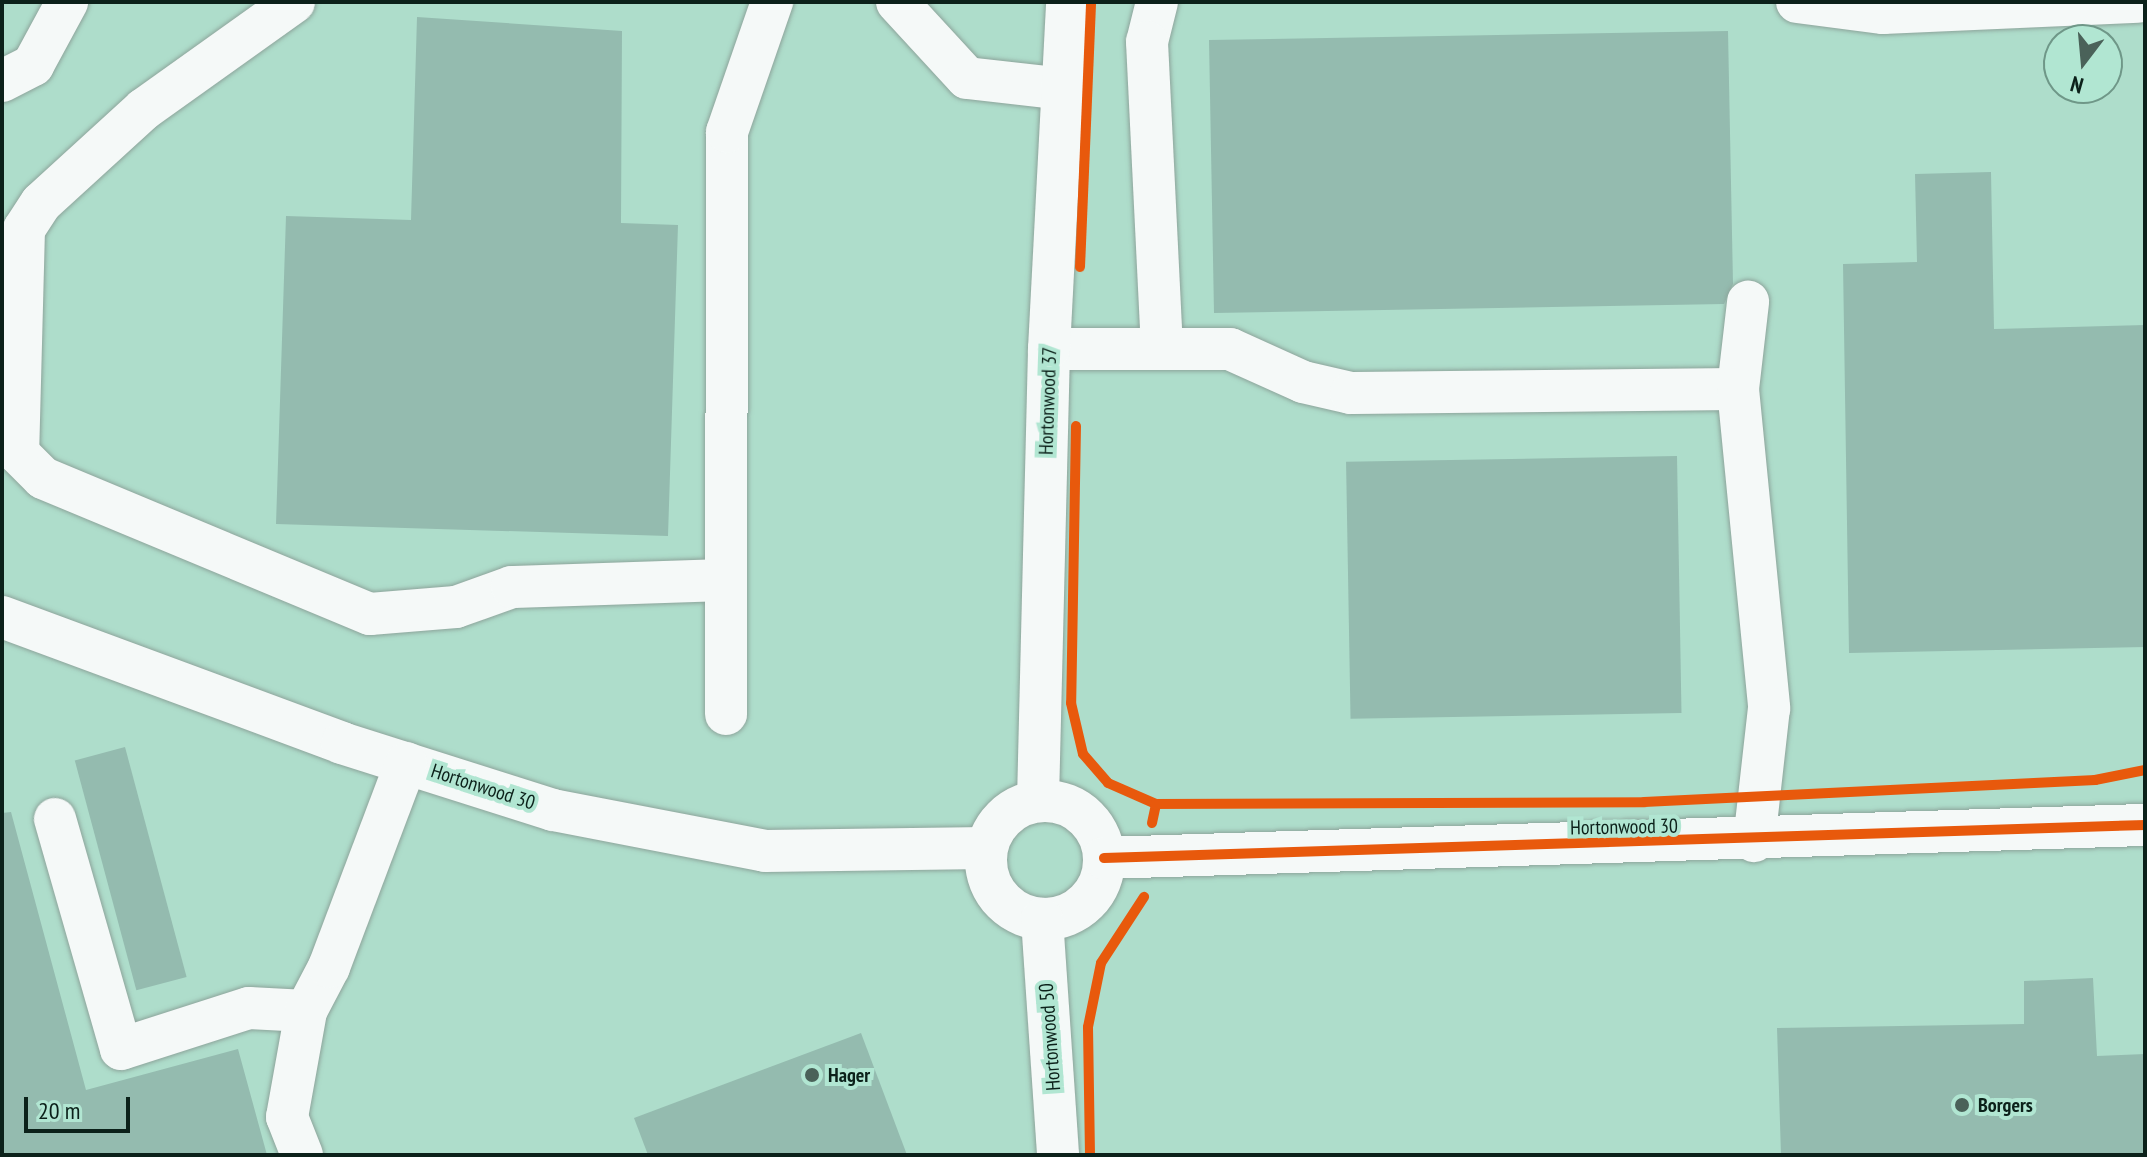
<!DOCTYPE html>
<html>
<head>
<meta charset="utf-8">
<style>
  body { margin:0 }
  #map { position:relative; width:2147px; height:1157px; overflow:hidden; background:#bddacf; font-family:"PT Sans Narrow",sans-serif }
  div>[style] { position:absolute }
  .built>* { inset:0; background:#aeddcb }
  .building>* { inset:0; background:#94bbaf; transform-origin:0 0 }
  .roads { filter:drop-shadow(0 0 2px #8da49b) drop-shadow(0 0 2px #8da49b) }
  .minor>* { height:42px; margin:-21px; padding:0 21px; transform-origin:21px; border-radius:21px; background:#f5f9f8 }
  .minor>.ring { margin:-21px; padding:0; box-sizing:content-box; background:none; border:42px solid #f5f9f8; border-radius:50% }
  .cycleway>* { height:10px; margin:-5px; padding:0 5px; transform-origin:5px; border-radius:5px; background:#e8590c }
  .dots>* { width:22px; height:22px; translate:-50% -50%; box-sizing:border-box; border:4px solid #b1e6d2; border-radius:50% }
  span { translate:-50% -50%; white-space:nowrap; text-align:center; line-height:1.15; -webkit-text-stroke:8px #b1e6d2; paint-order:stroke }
  .street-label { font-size:20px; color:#0c211a }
  .poi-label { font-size:20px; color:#0c211a; font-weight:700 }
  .left { translate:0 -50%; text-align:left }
  .frame { position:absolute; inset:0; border:4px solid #0c211a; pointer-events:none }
  .north { position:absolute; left:2043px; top:24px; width:80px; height:80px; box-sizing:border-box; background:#b1e6d2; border:2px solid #6f9788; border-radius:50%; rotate:196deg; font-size:22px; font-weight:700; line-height:32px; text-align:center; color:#0c211a }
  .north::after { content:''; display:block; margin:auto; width:28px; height:36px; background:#4a6259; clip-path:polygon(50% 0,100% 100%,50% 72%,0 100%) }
  .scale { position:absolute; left:24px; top:1097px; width:106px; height:36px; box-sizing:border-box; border:4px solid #0c211a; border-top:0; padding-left:10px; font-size:24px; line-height:28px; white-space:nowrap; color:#0c211a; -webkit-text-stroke:6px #b1e6d2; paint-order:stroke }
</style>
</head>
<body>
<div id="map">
  <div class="built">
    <i style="clip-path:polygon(evenodd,2px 2px,2145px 2px,2145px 1155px,2px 1155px,2px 2px,2059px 40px,2107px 40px,2107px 88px,2059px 88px,2059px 40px)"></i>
  </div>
  <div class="building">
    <i style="clip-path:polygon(417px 17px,622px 31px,621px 223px,678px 225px,668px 536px,276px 524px,286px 216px,411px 220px)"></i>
    <i style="clip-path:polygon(1728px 31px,1733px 284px,1724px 304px,1214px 313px,1209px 40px)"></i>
    <i style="clip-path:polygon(1991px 172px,1994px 329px,2145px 325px,2145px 647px,1849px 653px,1843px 264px,1917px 262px,1915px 174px)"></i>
    <i style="left:1677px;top:456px;width:257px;height:331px;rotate:89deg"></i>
    <i style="left:125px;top:747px;width:238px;height:52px;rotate:75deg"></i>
    <i style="clip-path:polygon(11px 812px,86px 1090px,238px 1049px,267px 1155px,2px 1155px,2px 813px)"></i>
    <i style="clip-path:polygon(2093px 978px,2097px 1056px,2145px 1054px,2145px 1155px,1781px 1155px,1777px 1028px,2024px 1024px,2024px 981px)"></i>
    <i style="clip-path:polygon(861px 1033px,907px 1155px,648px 1155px,634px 1118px)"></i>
  </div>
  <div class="roads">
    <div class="minor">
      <i style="left:294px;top:2px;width:184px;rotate:144.5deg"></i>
      <i style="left:144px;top:109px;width:139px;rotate:137.6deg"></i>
      <i style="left:41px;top:203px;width:31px;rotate:123deg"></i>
      <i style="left:24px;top:229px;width:224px;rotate:91.5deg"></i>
      <i style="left:18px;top:453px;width:35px;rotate:45deg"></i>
      <i style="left:43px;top:478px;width:354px;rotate:22.6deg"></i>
      <i style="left:370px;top:614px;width:86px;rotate:-4.7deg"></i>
      <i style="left:456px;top:607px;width:59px;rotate:-19.7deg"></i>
      <i style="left:512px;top:587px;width:214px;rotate:-1.9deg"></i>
      <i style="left:897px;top:2px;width:103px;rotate:47.4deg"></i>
      <i style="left:967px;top:78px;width:99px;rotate:6.4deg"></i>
      <i style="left:1157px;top:2px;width:41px;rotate:104deg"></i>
      <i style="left:1147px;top:42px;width:304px;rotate:87.2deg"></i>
      <i style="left:1797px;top:2px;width:87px;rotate:7.3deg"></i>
      <i style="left:1883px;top:13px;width:255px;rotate:-2.5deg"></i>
      <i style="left:2px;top:81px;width:35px;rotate:-27deg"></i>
      <i style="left:33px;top:65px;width:72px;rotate:-61.6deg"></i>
      <i style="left:1049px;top:349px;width:181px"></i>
      <i style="left:1230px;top:349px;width:80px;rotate:24.3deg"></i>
      <i style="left:1303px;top:382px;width:49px;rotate:12.9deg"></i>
      <i style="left:1351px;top:393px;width:387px;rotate:-0.6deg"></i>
      <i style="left:1738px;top:389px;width:88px;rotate:-83.4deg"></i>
      <i style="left:1738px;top:389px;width:321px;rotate:84.4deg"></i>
      <i style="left:1769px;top:708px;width:134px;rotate:96.4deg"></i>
      <i style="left:2px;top:617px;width:363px;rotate:20.3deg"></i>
      <i style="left:342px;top:743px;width:221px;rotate:17.6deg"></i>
      <i style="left:553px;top:810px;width:216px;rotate:10.9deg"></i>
      <i style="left:765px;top:851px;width:221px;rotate:-0.8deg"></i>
      <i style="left:726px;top:714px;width:582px;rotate:-89.9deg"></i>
      <i style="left:727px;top:132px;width:138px;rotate:-70.9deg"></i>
      <i style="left:1038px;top:800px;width:451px;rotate:-88.6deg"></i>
      <i style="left:1049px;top:349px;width:347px;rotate:-87deg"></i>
      <i class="ring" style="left:986px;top:801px;width:76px;height:76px"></i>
      <i style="left:55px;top:819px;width:239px;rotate:74deg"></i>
      <i style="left:121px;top:1049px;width:134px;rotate:-17.8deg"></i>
      <i style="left:249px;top:1008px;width:57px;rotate:3deg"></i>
      <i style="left:1104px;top:858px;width:1042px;rotate:-1.82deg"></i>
      <i style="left:1042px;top:919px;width:237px;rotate:86.1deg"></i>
      <i style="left:302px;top:1155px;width:41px;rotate:-111.5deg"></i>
      <i style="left:287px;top:1117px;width:108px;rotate:-79.8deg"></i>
      <i style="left:306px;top:1011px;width:50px;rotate:-62.4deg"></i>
      <i style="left:329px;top:967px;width:218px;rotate:-69.3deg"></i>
    </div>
  </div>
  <div class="cycleway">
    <i style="left:1080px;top:267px;width:265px;rotate:-87.6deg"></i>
    <i style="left:1076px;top:426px;width:277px;rotate:91deg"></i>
    <i style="left:1071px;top:703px;width:52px;rotate:76.8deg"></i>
    <i style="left:1083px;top:754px;width:38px;rotate:49deg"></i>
    <i style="left:1108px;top:783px;width:52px;rotate:23.6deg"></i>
    <i style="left:1152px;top:823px;width:19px;rotate:-78deg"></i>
    <i style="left:1156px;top:804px;width:488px;rotate:-0.2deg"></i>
    <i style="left:1644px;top:802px;width:452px;rotate:-2.8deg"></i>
    <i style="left:2095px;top:780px;width:51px;rotate:-11.3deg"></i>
    <i style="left:1104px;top:858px;width:1042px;rotate:-1.82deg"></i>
    <i style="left:1090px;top:1155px;width:128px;rotate:-90.9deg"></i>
    <i style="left:1088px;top:1027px;width:65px;rotate:-78.5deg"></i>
    <i style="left:1101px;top:963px;width:79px;rotate:-56.9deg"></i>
  </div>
  <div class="dots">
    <i style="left:812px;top:1075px;background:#4a6259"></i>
    <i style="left:1962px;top:1105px;background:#4a6259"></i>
  </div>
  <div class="street-label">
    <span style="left:1048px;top:401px;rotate:-88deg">Hortonwood 37</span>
    <span style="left:483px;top:787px;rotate:18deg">Hortonwood 30</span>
    <span style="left:1624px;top:827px;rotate:-1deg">Hortonwood 30</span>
    <span style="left:1050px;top:1037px;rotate:-94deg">Hortonwood 50</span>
  </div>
  <div class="poi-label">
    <span class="left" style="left:828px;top:1075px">Hager</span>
    <span class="left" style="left:1978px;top:1105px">Borgers</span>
  </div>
  <div class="frame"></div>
  <div class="north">N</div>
  <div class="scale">20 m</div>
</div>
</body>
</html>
